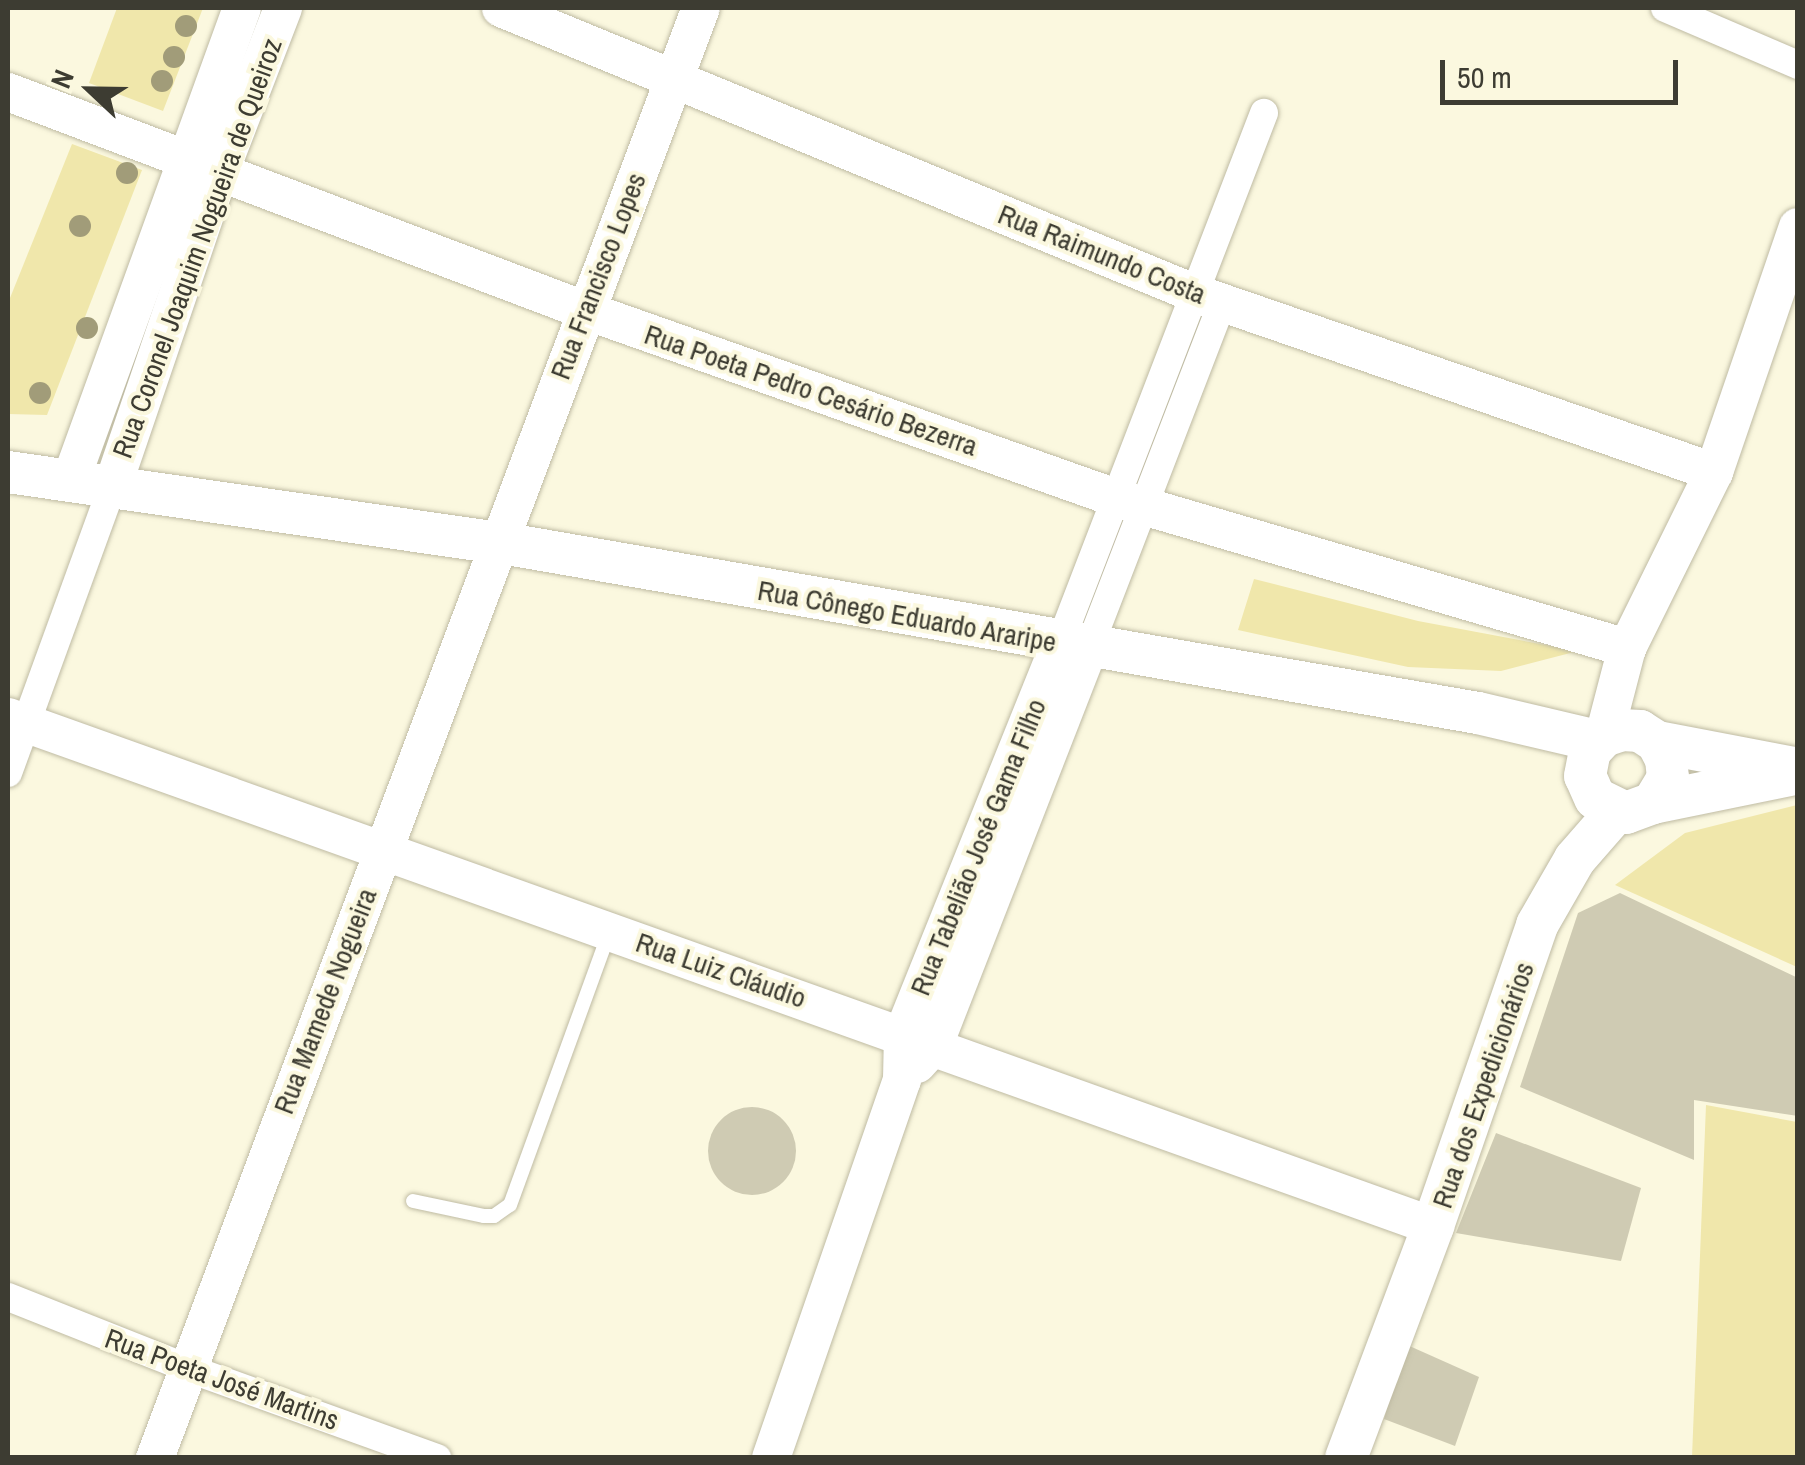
<!DOCTYPE html>
<html>
<head>
<meta charset="utf-8">
<style>
  body { margin:0 }
  #map { position:relative; width:1805px; height:1465px; overflow:hidden; background:#fbf8df; font-family:"Archivo Narrow",sans-serif }
  div>[style] { position:absolute }
  .green>* { inset:0; background:#f0e7ab }
  .building>* { inset:0; background:#cfcbb3 }
  .round { border-radius:50% }
  .roads { filter:drop-shadow(0 0 2px #bfbba3) drop-shadow(0 0 2px #bfbba3) }
  .lane>* { height:14px; margin:-7px; padding:0 7px; transform-origin:7px; border-radius:7px; background:#fff }
  .street>* { height:28px; margin:-14px; padding:0 14px; transform-origin:14px; border-radius:14px; background:#fff }
  .secondary>* { height:38px; margin:-19px; padding:0 19px; transform-origin:19px; border-radius:19px; background:#fff }
  .primary>* { height:42px; margin:-21px; padding:0 21px; transform-origin:21px; border-radius:21px; background:#fff }
  .trees>* { width:22px; height:22px; margin:-11px; border-radius:50%; background:#a19c79 }
  span { translate:-50% -50%; white-space:nowrap; text-align:center; line-height:1.15; -webkit-text-stroke:8px #fbf8df; paint-order:stroke }
  .street-label { font-size:28px; color:#3d3c32 }
  .frame { position:absolute; inset:0; border:10px solid #3d3c32; pointer-events:none }
  .north { position:absolute; left:40px; top:40px; width:100px; height:100px; -webkit-text-stroke:8px #fbf8df; paint-order:stroke; rotate:292deg; font-size:28px; font-weight:700; line-height:40px; text-align:center; color:#3d3c32 }
  .north::after { content:''; display:block; margin:auto; width:35px; height:45px; background:#3d3c32; clip-path:polygon(50% 0,100% 100%,50% 72%,0 100%) }
  .scale { position:absolute; left:1440px; top:60px; width:238px; height:45px; box-sizing:border-box; border:5px solid #3d3c32; border-top:0; padding-left:12px; font-size:30px; line-height:35px; white-space:nowrap; color:#3d3c32; -webkit-text-stroke:8px #fbf8df; paint-order:stroke }
</style>
</head>
<body>
<div id="map">
  <div class="green">
    <i style="clip-path:polygon(117px 8px,203px 8px,163px 111px,89px 83px)"></i>
    <i style="clip-path:polygon(72px 144px,142px 170px,47px 415px,8px 414px,8px 303px)"></i>
    <i style="clip-path:polygon(1254px 579px,1418px 621px,1578px 651px,1501px 671px,1408px 667px,1238px 630px)"></i>
    <i style="clip-path:polygon(1797px 805px,1797px 967px,1615px 885px,1685px 833px)"></i>
    <i style="clip-path:polygon(1706px 1105px,1797px 1122px,1797px 1457px,1692px 1457px)"></i>
  </div>
  <div class="building">
    <i style="clip-path:polygon(1620px 893px,1798px 978px,1798px 1116px,1694px 1100px,1694px 1160px,1520px 1087px,1578px 913px)"></i>
    <i class="round" style="left:708px;top:1107px;width:88px;height:88px"></i>
    <i style="clip-path:polygon(1496px 1133px,1641px 1188px,1621px 1261px,1456px 1233px)"></i>
    <i style="clip-path:polygon(1405px 1344px,1479px 1377px,1455px 1446px,1384px 1419px)"></i>
  </div>
  <div class="roads">
    <div class="lane">
      <i style="left:413px;top:1201px;width:73px;rotate:11.9deg"></i>
      <i style="left:484px;top:1216px;width:10px"></i>
      <i style="left:494px;top:1216px;width:19px;rotate:-35deg"></i>
      <i style="left:510px;top:1205px;width:286px;rotate:-70deg"></i>
    </div>
    <div class="street">
      <i style="left:1665px;top:8px;width:145px;rotate:23.2deg"></i>
      <i style="left:1060px;top:643px;width:568px;rotate:-68.95deg"></i>
      <i style="left:1089px;top:648px;width:370px;rotate:-68.9deg"></i>
      <i style="left:8px;top:773px;width:303px;rotate:-70deg"></i>
      <i style="left:8px;top:1297px;width:193px;rotate:21.6deg"></i>
      <i style="left:187px;top:1368px;width:266px;rotate:19.8deg"></i>
    </div>
    <div class="secondary">
      <i style="left:501px;top:8px;width:749px;rotate:22.36deg"></i>
      <i style="left:1194px;top:293px;width:550px;rotate:19deg"></i>
      <i style="left:8px;top:92px;width:616px;rotate:20.73deg"></i>
      <i style="left:584px;top:310px;width:564px;rotate:19.46deg"></i>
      <i style="left:1116px;top:498px;width:533px;rotate:16.36deg"></i>
      <i style="left:70px;top:482px;width:504px;rotate:-70.06deg"></i>
      <i style="left:112px;top:488px;width:332px;rotate:-71.2deg"></i>
      <i style="left:219px;top:174px;width:178px;rotate:-68.9deg"></i>
      <i style="left:8px;top:717px;width:1513px;rotate:19.66deg"></i>
      <i style="left:1604px;top:736px;width:91px;rotate:-75.4deg"></i>
      <i style="left:1627px;top:648px;width:196px;rotate:-63.7deg"></i>
      <i style="left:1714px;top:472px;width:259px;rotate:-71.1deg"></i>
      <i style="left:917px;top:1064px;width:25px;rotate:-48deg"></i>
      <i style="left:934px;top:1045px;width:426px;rotate:-68.7deg"></i>
      <i style="left:155px;top:1458px;width:1549px;rotate:-69.37deg"></i>
      <i style="left:771px;top:1458px;width:400px;rotate:-70.9deg"></i>
      <i style="left:902px;top:1080px;width:46px;rotate:-88.8deg"></i>
      <i style="left:903px;top:1034px;width:421px;rotate:-68.1deg"></i>
    </div>
    <div class="primary">
      <i style="left:8px;top:472px;width:516px;rotate:8.24deg"></i>
      <i style="left:519px;top:546px;width:973px;rotate:9.88deg"></i>
      <i style="left:1478px;top:713px;width:122px;rotate:13.2deg"></i>
      <i style="left:1657px;top:742px;width:19px;rotate:62deg"></i>
      <i style="left:1666px;top:759px;width:19px;rotate:84deg"></i>
      <i style="left:1668px;top:778px;width:29px;rotate:121deg"></i>
      <i style="left:1653px;top:803px;width:29px;rotate:160deg"></i>
      <i style="left:1626px;top:813px;width:34px;rotate:-154deg"></i>
      <i style="left:1595px;top:798px;width:24px;rotate:-114deg"></i>
      <i style="left:1585px;top:776px;width:25px;rotate:-79deg"></i>
      <i style="left:1590px;top:751px;width:21px;rotate:-47deg"></i>
      <i style="left:1604px;top:736px;width:19px;rotate:-18deg"></i>
      <i style="left:1622px;top:730px;width:18px;rotate:3deg"></i>
      <i style="left:1640px;top:731px;width:20px;rotate:33deg"></i>
      <i style="left:1657px;top:742px;width:144px;rotate:10.8deg"></i>
      <i style="left:1653px;top:803px;width:140px;rotate:-11.6deg"></i>
      <i style="left:1346px;top:1458px;width:248px;rotate:-69.4deg"></i>
      <i style="left:1433px;top:1226px;width:318px;rotate:-70.9deg"></i>
      <i style="left:1537px;top:925px;width:76px;rotate:-60.1deg"></i>
      <i style="left:1575px;top:859px;width:62px;rotate:-48.9deg"></i>
    </div>
  </div>
  <div class="trees">
    <i style="left:186px;top:26px"></i>
    <i style="left:174px;top:57px"></i>
    <i style="left:162px;top:81px"></i>
    <i style="left:127px;top:173px"></i>
    <i style="left:80px;top:226px"></i>
    <i style="left:87px;top:328px"></i>
    <i style="left:40px;top:393px"></i>
  </div>
  <div class="street-label">
    <span style="left:197px;top:248px;rotate:-70deg">Rua Coronel Joaquim Nogueira de Queiroz</span>
    <span style="left:1102px;top:254px;rotate:22deg">Rua Raimundo Costa</span>
    <span style="left:598px;top:276px;rotate:-69deg">Rua Francisco Lopes</span>
    <span style="left:811px;top:390px;rotate:19deg">Rua Poeta Pedro Cesário Bezerra</span>
    <span style="left:907px;top:616px;rotate:10deg">Rua Cônego Eduardo Araripe</span>
    <span style="left:978px;top:847px;rotate:-68deg">Rua Tabelião José Gama Filho</span>
    <span style="left:721px;top:970px;rotate:19deg">Rua Luiz Cláudio</span>
    <span style="left:325px;top:1001px;rotate:-69deg">Rua Mamede Nogueira</span>
    <span style="left:1483px;top:1085px;rotate:-71deg">Rua dos Expedicionários</span>
    <span style="left:222px;top:1379px;rotate:20deg">Rua Poeta José Martins</span>
  </div>
  <div class="frame"></div>
  <div class="north">N</div>
  <div class="scale">50 m</div>
</div>
</body>
</html>
